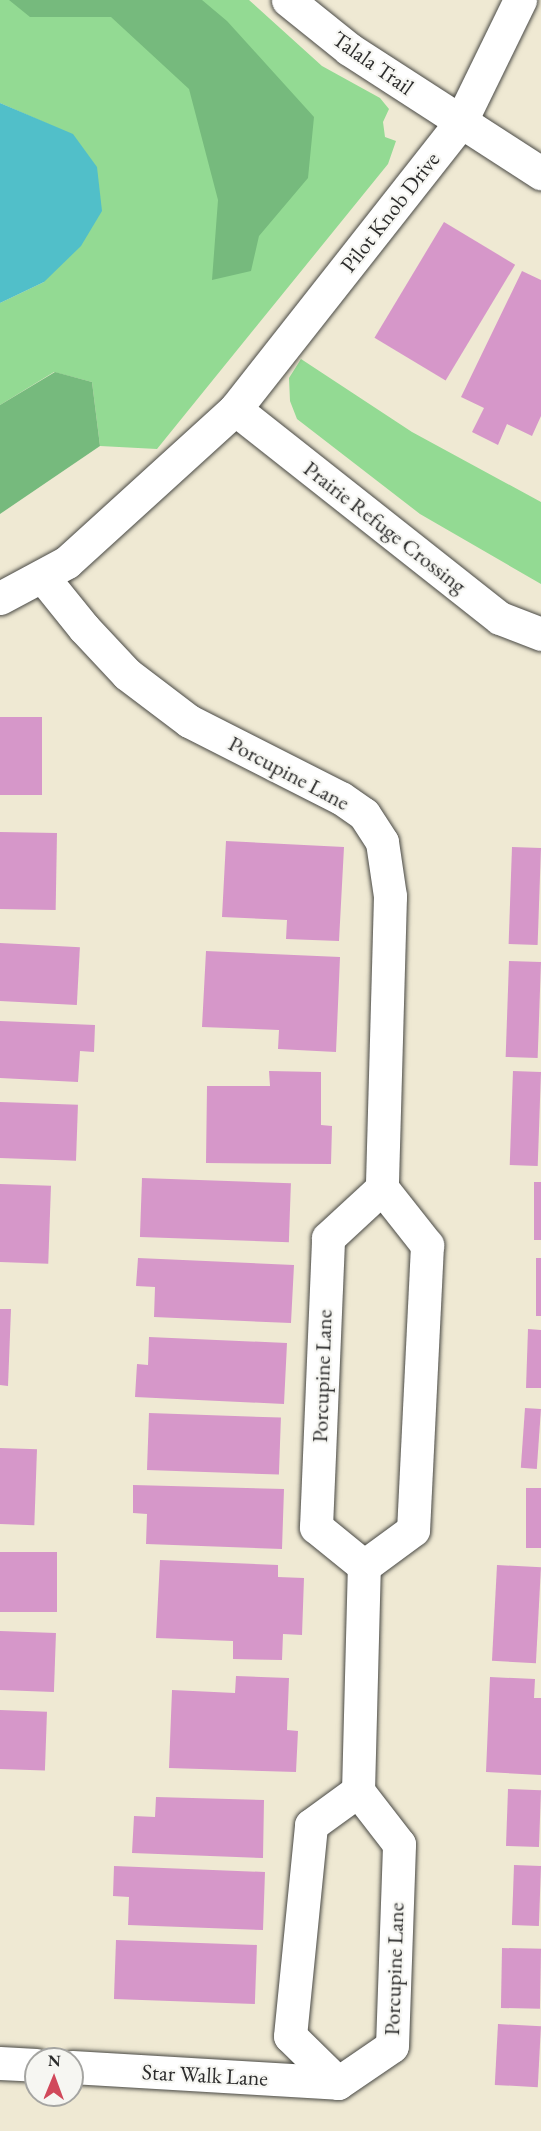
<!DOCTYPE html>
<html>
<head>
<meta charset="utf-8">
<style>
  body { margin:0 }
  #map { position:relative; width:541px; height:2131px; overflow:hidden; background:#efe9d3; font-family:"EB Garamond",serif }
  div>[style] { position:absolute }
  .green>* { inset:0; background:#93da93 }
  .forest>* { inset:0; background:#76ba7d }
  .water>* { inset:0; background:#51bfc9 }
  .building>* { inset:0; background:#d697c9; transform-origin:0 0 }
  .roads { filter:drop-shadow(0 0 2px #484844) drop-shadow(0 0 2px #484844) }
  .street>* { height:33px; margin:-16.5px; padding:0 16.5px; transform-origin:16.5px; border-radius:16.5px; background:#fff }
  span { translate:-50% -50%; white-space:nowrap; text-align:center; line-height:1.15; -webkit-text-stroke:4.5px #f6f6f2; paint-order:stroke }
  .street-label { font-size:22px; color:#2b2b2b }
  .north { position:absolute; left:24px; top:2047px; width:60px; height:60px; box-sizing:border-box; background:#f6f6f2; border:2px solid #a5a5a2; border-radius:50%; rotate:1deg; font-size:16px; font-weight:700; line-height:24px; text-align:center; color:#2b2b2b }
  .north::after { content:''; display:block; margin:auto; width:21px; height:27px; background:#d1495b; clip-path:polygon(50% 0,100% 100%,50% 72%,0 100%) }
</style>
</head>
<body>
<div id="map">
  <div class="green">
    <i style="clip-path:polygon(0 0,249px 0,322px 66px,380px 98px,389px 109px,383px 122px,385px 137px,396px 141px,388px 164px,157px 449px,100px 446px,92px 382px,54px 372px,0 405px,0 303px,44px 282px,73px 135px,0 103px)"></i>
    <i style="clip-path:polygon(301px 359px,412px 432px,541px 502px,541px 584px,420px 514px,297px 419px,290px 401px,289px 378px)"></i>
  </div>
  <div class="forest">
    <i style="clip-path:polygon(9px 0,202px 0,227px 21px,314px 117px,308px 178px,259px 236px,251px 271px,212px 280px,218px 200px,189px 89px,111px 17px,30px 17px)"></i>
    <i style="clip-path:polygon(55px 372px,92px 382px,100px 446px,0 514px,0 405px)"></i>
  </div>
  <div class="water">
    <i style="clip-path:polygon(0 103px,73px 134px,97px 167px,102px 211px,81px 246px,44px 282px,0 303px)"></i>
  </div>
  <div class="building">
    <i style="left:444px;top:222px;width:83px;height:135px;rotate:31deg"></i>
    <i style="clip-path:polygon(522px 271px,541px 280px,541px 416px,532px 436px,507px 424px,498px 445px,472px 432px,484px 408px,461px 397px)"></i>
    <i style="left:0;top:717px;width:42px;height:78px"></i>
    <i style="left:0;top:832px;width:57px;height:77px;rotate:1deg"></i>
    <i style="clip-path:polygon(226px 841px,344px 847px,339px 941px,286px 939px,287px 920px,222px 917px)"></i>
    <i style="left:512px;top:847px;width:29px;height:97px;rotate:2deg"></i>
    <i style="left:0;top:943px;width:80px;height:58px;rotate:3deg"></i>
    <i style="clip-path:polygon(206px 951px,340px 957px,336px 1052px,278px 1049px,279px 1030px,202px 1027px)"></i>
    <i style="left:509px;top:961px;width:32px;height:96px;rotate:2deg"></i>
    <i style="clip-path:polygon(0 1021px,95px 1025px,94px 1052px,80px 1051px,78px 1082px,0 1078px)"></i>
    <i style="clip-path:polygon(269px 1071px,321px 1072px,321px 1125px,332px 1126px,331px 1164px,206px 1163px,207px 1086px,270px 1086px)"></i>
    <i style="left:513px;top:1071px;width:28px;height:94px;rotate:2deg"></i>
    <i style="left:0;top:1102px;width:78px;height:56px;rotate:2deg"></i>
    <i style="left:142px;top:1178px;width:149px;height:59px;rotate:2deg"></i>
    <i style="left:534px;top:1182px;width:7px;height:58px"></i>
    <i style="left:0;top:1184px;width:51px;height:78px;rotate:2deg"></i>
    <i style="clip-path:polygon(138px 1258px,294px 1265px,291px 1323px,154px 1317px,155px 1287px,136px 1286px)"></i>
    <i style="left:536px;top:1258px;width:5px;height:58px"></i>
    <i style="clip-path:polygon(0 1309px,11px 1309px,8px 1386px,0 1385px)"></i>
    <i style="clip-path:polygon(528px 1329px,541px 1330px,541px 1388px,526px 1388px)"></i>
    <i style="clip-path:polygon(149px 1337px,287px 1343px,284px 1404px,135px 1397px,137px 1364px,148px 1365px)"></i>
    <i style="left:525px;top:1408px;width:16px;height:60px;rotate:4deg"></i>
    <i style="left:149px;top:1413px;width:132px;height:57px;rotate:2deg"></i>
    <i style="left:0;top:1448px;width:37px;height:76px;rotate:2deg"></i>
    <i style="clip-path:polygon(133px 1485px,284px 1489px,282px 1549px,146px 1544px,147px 1514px,133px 1513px)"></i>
    <i style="left:526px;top:1488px;width:15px;height:60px"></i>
    <i style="left:0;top:1552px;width:57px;height:60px"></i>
    <i style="clip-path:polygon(160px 1560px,278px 1565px,278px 1577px,304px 1578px,302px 1635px,283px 1634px,282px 1660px,233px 1659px,233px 1641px,156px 1638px)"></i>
    <i style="left:497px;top:1565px;width:44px;height:96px;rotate:3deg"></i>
    <i style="left:0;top:1631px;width:56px;height:59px;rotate:2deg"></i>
    <i style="clip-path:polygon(236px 1676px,289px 1678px,287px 1730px,298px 1731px,296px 1772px,169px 1768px,172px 1690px,235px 1693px)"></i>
    <i style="clip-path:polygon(490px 1677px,535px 1679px,534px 1698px,541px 1698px,541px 1775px,486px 1772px)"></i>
    <i style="left:0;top:1710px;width:47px;height:59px;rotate:2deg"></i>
    <i style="left:508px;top:1789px;width:33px;height:57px;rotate:2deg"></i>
    <i style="clip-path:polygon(156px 1797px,264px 1800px,263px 1858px,132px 1853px,134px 1816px,155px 1817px)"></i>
    <i style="left:514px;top:1865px;width:27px;height:60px;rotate:2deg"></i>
    <i style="clip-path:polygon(114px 1866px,265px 1872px,263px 1930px,128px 1925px,129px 1897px,113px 1896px)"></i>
    <i style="left:116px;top:1940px;width:141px;height:59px;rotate:2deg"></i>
    <i style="left:502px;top:1948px;width:39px;height:60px;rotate:1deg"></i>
    <i style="left:498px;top:2024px;width:43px;height:61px;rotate:3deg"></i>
  </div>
  <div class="roads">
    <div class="street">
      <i style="left:288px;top:0;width:78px;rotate:38.8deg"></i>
      <i style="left:349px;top:49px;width:229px;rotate:32.9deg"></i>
      <i style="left:235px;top:409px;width:337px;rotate:38.3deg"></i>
      <i style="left:500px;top:618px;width:44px;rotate:21.3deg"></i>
      <i style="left:42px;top:576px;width:67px;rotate:51.1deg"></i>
      <i style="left:84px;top:628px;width:63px;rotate:46.9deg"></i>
      <i style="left:127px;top:674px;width:78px;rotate:37.2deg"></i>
      <i style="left:189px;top:721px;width:170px;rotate:26.9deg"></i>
      <i style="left:341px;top:798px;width:28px;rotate:35deg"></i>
      <i style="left:364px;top:814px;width:33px;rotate:57deg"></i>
      <i style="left:382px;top:842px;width:55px;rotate:81.6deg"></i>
      <i style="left:390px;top:896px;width:292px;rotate:91.6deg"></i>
      <i style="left:382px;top:1188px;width:73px;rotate:51.7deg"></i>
      <i style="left:427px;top:1245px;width:285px;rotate:92.8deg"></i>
      <i style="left:413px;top:1530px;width:61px;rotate:143.7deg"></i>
      <i style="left:0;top:598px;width:76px;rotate:-28.2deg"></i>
      <i style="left:67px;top:562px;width:227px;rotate:-42.3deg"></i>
      <i style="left:235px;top:409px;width:364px;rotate:-51.8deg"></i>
      <i style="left:460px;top:123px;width:137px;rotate:-64deg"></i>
      <i style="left:364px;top:1566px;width:62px;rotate:-140.9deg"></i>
      <i style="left:316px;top:1527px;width:289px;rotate:-87.6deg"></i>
      <i style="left:328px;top:1238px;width:74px;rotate:-42.8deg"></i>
      <i style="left:0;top:2063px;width:36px;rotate:3deg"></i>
      <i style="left:72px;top:2067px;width:266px;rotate:3.4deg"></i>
      <i style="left:338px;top:2083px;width:65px;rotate:-34.4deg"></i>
      <i style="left:392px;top:2046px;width:202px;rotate:-88deg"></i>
      <i style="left:399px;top:1844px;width:67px;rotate:-127.7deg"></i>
      <i style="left:358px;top:1791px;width:225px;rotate:-88.5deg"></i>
      <i style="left:338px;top:2083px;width:67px;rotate:-135.6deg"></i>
      <i style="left:290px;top:2036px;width:212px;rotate:-84.3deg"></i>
      <i style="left:311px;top:1825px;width:58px;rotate:-35.9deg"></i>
    </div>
  </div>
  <div class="street-label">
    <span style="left:373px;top:63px;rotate:35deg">Talala Trail</span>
    <span style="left:390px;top:212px;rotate:-52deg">Pilot Knob Drive</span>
    <span style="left:385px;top:527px;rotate:38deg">Prairie Refuge Crossing</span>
    <span style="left:289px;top:773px;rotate:28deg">Porcupine Lane</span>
    <span style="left:322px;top:1376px;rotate:-88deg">Porcupine Lane</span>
    <span style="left:394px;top:1969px;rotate:-88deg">Porcupine Lane</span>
    <span style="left:205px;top:2075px;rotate:3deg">Star Walk Lane</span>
  </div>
  <div class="north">N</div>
</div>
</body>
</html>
